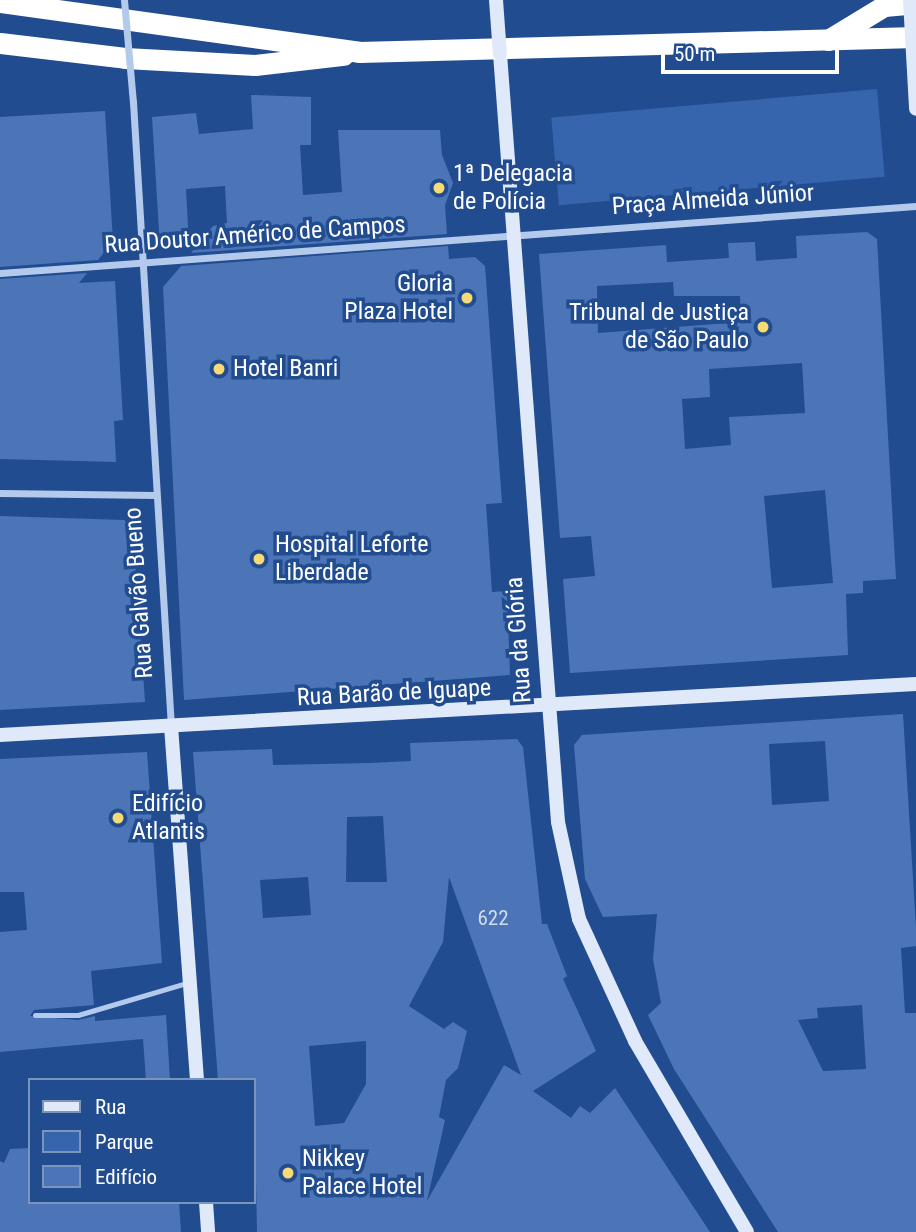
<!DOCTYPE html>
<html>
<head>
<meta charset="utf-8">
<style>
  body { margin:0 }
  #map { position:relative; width:916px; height:1232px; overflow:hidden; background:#224c90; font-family:"Roboto Condensed",sans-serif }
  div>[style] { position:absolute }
  .green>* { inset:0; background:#3665ad; transform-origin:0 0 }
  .building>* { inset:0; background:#4b75b7 }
  .lane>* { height:5px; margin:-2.5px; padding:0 2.5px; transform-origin:2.5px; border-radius:2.5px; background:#b3caec }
  .street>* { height:7px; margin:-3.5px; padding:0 3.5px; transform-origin:3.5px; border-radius:3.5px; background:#b3caec }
  .secondary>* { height:14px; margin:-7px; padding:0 7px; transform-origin:7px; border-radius:7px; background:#dfe9f9 }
  .highway>* { height:21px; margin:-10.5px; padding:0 10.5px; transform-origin:10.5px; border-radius:10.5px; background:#fff }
  .street-bridge>* { height:7px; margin:-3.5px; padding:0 3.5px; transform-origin:3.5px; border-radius:3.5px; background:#b3caec }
  .secondary-bridge>* { height:14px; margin:-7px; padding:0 7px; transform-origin:7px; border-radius:7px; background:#dfe9f9 }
  .dots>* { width:19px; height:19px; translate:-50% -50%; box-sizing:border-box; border:4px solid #224c90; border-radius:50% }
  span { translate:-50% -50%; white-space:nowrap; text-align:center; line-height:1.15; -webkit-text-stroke:7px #224c90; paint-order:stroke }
  .number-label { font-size:21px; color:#d2dced }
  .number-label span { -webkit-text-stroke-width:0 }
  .poi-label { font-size:24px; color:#fff }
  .left { translate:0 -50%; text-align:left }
  .right { translate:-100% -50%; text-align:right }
  .street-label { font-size:24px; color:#fff }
  .legend { position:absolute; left:28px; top:1078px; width:228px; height:126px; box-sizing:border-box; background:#224c90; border:2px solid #7a94bc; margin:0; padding:9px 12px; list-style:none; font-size:21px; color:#fff }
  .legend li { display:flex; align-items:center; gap:14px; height:35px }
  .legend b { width:35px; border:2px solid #7a94bc }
  .scale { position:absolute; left:661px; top:42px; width:178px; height:32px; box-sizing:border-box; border:4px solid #fff; border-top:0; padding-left:9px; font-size:21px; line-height:24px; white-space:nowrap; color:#fff; -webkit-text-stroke:5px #224c90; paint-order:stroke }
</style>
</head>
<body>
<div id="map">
  <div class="green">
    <i style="left:877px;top:89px;width:88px;height:327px;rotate:85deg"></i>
  </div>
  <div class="building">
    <i style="clip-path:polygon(251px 95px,311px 97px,311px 145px,300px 145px,303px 195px,342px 192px,338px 130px,440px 130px,442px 155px,453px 183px,445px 205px,447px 234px,191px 253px,213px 226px,227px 223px,225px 186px,186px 189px,189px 244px,160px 247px,152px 117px,196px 113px,199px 134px,253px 129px)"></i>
    <i style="clip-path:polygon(105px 111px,113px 241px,98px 260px,0 267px,0 117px)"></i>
    <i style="clip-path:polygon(evenodd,867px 232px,877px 239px,896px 579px,863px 581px,863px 593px,846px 594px,848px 655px,570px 673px,563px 579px,595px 576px,591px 536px,560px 538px,539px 254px,666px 245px,667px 262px,729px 258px,728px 243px,755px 242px,756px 261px,797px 258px,796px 236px,867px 232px,673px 282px,674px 296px,740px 296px,741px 322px,598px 333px,597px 286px,673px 282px,867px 232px,802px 363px,805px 413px,729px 417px,731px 445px,685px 449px,682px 399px,710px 397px,709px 369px,802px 363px,867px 232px,825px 490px,833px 583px,772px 588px,764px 496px,825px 490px)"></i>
    <i style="clip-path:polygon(448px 246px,449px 259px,475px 257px,485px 266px,502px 503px,486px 504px,492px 592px,507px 591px,510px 675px,184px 700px,163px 287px,181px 266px)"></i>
    <i style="clip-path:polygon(87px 273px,79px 283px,115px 281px,123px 420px,114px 421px,116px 462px,0 459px,0 279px)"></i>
    <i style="clip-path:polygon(0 516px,124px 520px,133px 528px,145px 702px,0 710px)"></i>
    <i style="clip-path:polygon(evenodd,903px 714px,916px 928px,916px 946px,901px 948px,905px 1013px,916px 1013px,916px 1232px,778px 1232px,674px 1069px,648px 1015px,661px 1003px,653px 959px,657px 914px,603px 917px,585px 879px,574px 745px,582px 735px,903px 714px,825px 741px,829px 801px,772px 805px,769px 744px,825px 741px,903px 714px,862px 1005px,866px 1069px,823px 1071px,798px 1020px,818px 1018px,817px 1008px,862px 1005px)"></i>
    <i style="clip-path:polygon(evenodd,517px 739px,523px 747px,542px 924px,547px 924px,567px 976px,563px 979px,596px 1051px,533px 1091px,571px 1118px,580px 1106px,590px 1113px,615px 1088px,710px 1232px,257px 1232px,254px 1080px,218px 1080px,193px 752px,272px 749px,273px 765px,370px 763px,411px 761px,410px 743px,517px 739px,383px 816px,387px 882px,346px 882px,347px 817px,383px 816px,517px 739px,308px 877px,311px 915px,263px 918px,260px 880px,308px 877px,517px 739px,449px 877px,521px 1075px,504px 1065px,427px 1201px,445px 1120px,439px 1117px,446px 1080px,458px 1068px,467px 1031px,453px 1022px,444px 1029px,409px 1006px,443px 942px,449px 877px,517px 739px,366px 1041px,366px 1084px,344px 1123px,315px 1126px,309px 1046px,366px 1041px)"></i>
    <i style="clip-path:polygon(147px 752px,162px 963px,91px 971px,94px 1005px,34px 1010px,30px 1016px,78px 1020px,95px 1016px,95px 1021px,166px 1015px,170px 1080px,146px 1080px,143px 1039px,0 1052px,0 932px,27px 930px,24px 892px,0 892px,0 759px)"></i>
    <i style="clip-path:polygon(30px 1148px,30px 1202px,179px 1202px,181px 1232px,0 1232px,0 1161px,4px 1163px,10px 1149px)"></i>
  </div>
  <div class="lane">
    <i style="left:35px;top:1015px;width:43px"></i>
    <i style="left:78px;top:1015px;width:117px;rotate:-16.4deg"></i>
  </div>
  <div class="street">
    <i style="left:133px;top:102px;width:625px;rotate:86.52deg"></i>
    <i style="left:0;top:273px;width:918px;rotate:-4.18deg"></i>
    <i style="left:0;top:493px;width:155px;rotate:0.7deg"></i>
  </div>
  <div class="secondary">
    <i style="left:500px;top:54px;width:770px;rotate:85.68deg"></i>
    <i style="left:558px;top:822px;width:99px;rotate:77.8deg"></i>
    <i style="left:579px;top:919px;width:134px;rotate:65.3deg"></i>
    <i style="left:635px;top:1041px;width:221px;rotate:59.6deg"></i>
    <i style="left:171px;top:726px;width:355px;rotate:85.8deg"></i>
    <i style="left:0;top:735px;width:917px;rotate:-3.19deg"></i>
    <i style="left:206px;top:1202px;width:30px;rotate:86deg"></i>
  </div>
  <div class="highway">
    <i style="left:0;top:2px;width:362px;rotate:7.9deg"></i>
    <i style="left:359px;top:52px;width:557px;rotate:-1.54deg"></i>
    <i style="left:828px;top:40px;width:66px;rotate:-31.3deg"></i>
    <i style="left:884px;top:6px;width:32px;rotate:-5deg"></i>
    <i style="left:0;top:43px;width:126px;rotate:6.8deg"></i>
    <i style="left:125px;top:58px;width:130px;rotate:3.1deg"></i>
    <i style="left:255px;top:65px;width:89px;rotate:-6.5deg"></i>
  </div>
  <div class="street-bridge">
    <i style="left:124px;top:0;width:102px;rotate:85deg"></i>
  </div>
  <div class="secondary-bridge">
    <i style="left:496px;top:0;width:54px;rotate:85.8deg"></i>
    <i style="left:910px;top:0;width:109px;rotate:86.8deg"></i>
  </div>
  <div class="dots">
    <i style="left:439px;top:188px;background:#f8da75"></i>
    <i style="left:467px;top:298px;background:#f8da75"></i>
    <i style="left:763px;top:327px;background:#f8da75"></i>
    <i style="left:219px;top:369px;background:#f8da75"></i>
    <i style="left:259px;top:559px;background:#f8da75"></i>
    <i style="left:118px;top:818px;background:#f8da75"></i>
    <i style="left:288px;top:1173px;background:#f8da75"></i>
  </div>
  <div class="number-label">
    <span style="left:493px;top:918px">622</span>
  </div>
  <div class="poi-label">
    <span class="left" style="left:453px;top:188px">1ª Delegacia<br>de Polícia</span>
    <span class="right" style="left:453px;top:298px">Gloria<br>Plaza Hotel</span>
    <span class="right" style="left:749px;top:327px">Tribunal de Justiça<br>de São Paulo</span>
    <span class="left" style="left:233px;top:369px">Hotel Banri</span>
    <span class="left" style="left:275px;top:559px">Hospital Leforte<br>Liberdade</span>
    <span class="left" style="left:132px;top:818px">Edifício<br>Atlantis</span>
    <span class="left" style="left:302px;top:1173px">Nikkey<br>Palace Hotel</span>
  </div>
  <div class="street-label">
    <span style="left:713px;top:200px;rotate:-4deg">Praça Almeida Júnior</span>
    <span style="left:255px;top:235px;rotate:-4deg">Rua Doutor Américo de Campos</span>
    <span style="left:139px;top:593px;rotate:-94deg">Rua Galvão Bueno</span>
    <span style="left:519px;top:640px;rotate:-94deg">Rua da Glória</span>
    <span style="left:394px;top:693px;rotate:-3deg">Rua Barão de Iguape</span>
  </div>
  <ul class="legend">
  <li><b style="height:9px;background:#dfe9f9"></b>Rua</li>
  <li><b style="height:19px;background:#3665ad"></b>Parque</li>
  <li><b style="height:19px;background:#4b75b7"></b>Edifício</li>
  </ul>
  <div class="scale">50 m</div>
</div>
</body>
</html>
